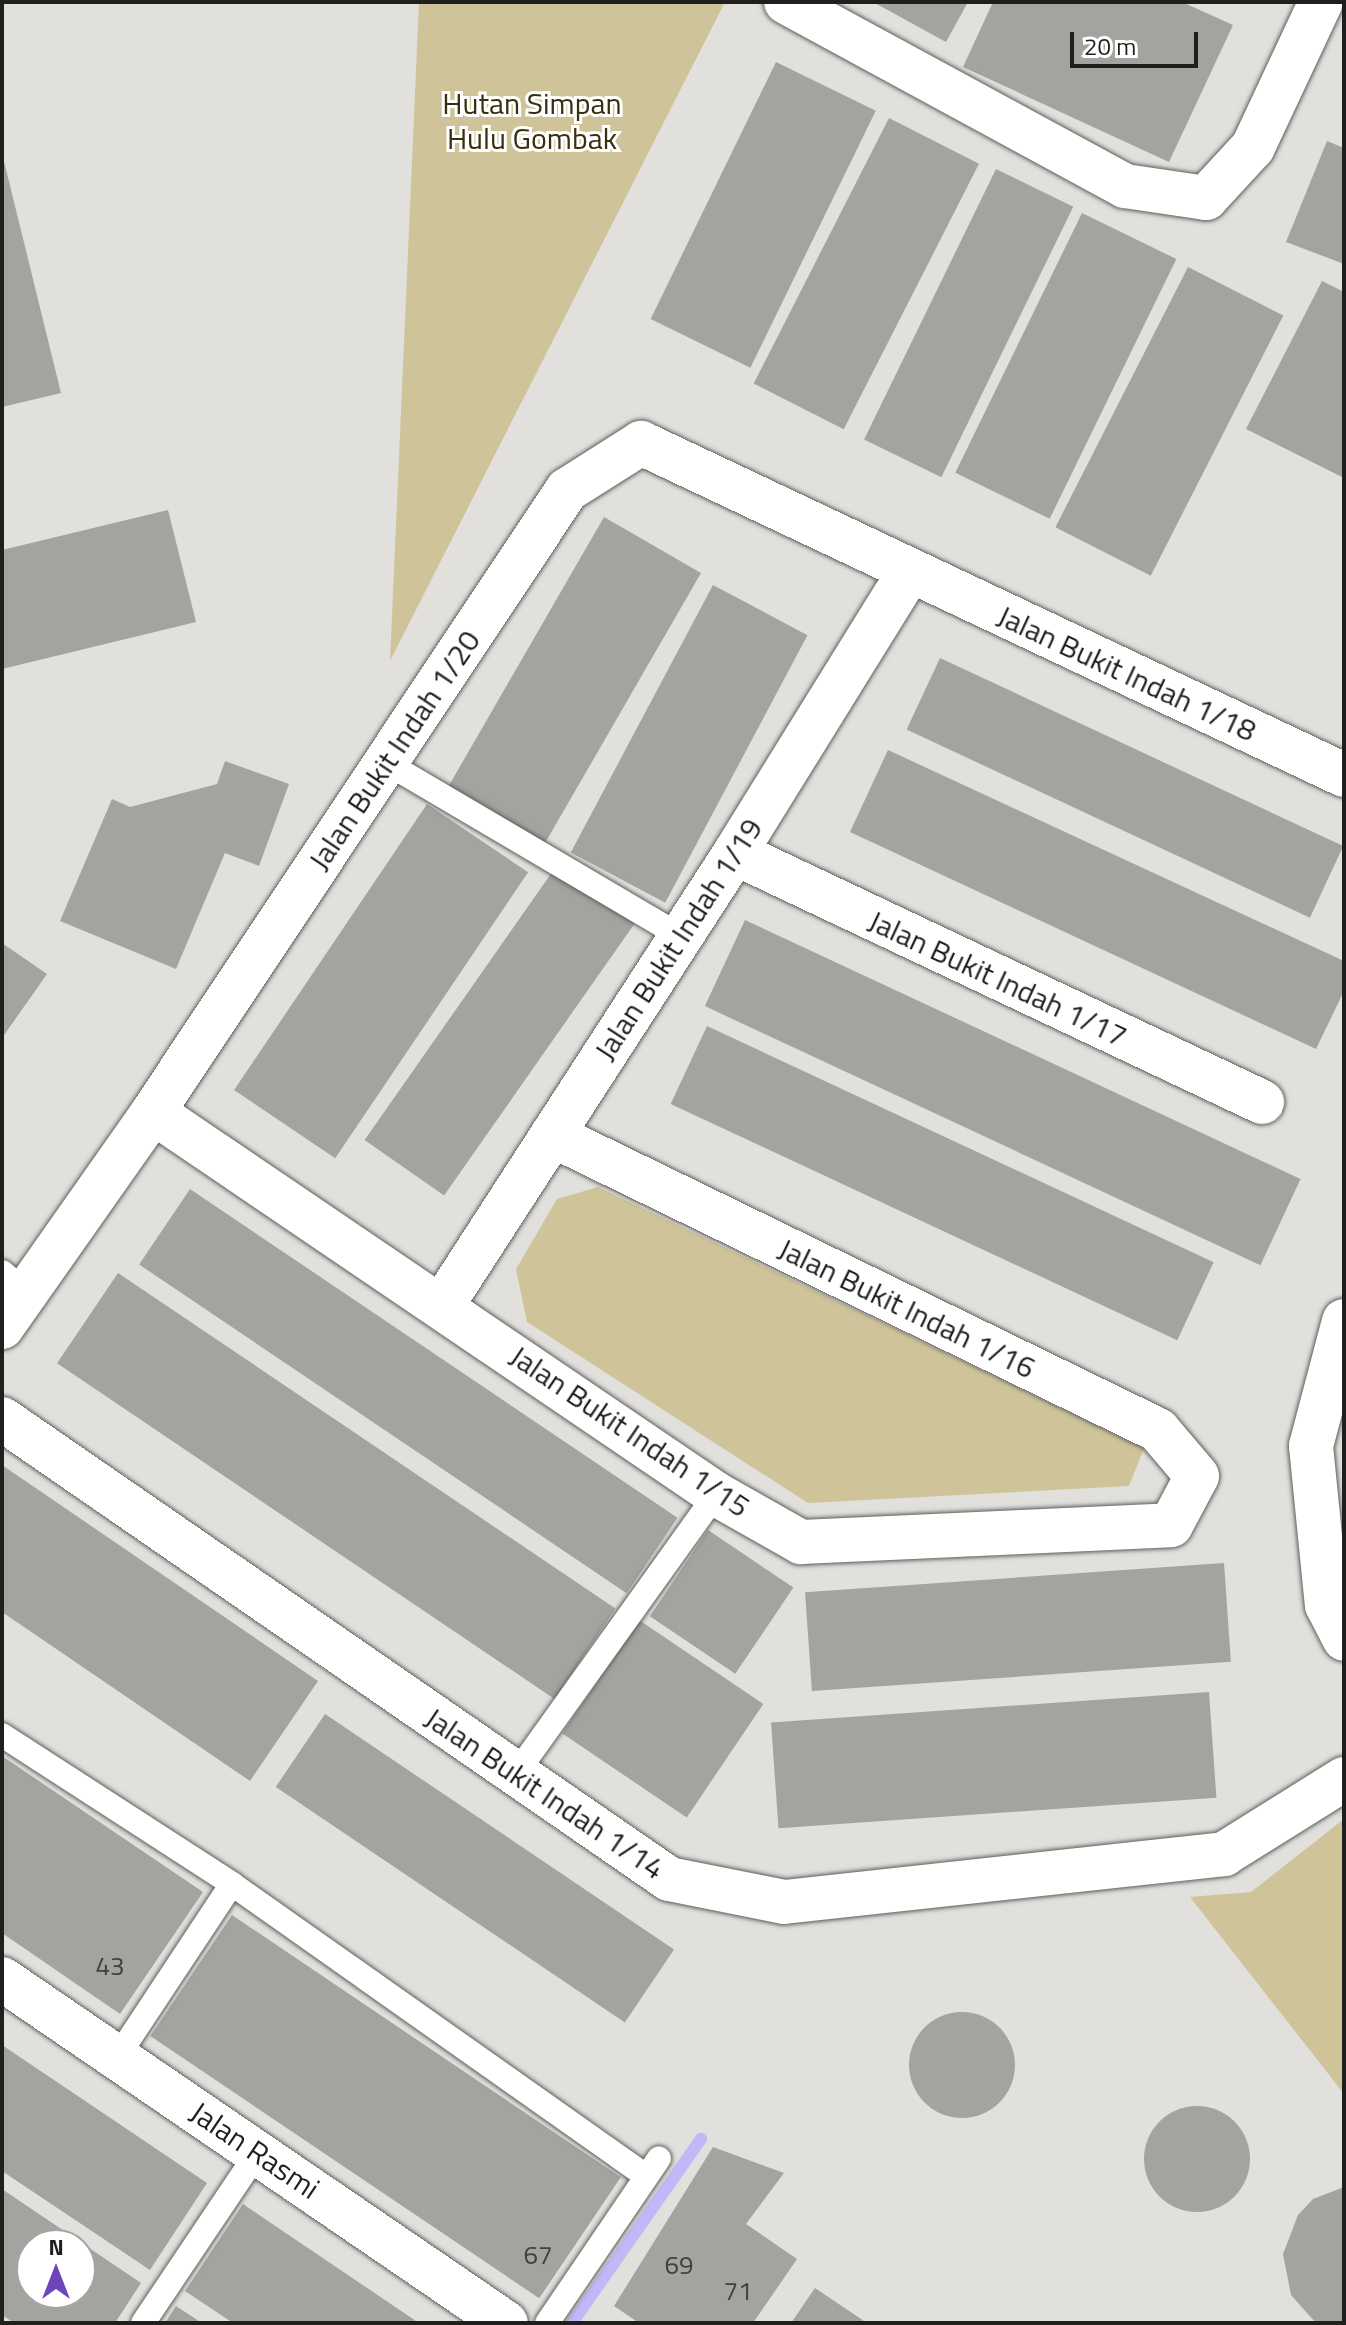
<!DOCTYPE html>
<html>
<head>
<meta charset="utf-8">
<style>
  body { margin:0 }
  #map { position:relative; width:1346px; height:2325px; overflow:hidden; background:#e1e0dc; font-family:"Titillium Web",sans-serif }
  div>[style] { position:absolute }
  .green>* { inset:0; background:#cfc499 }
  .stream>* { height:12px; margin:-6px; padding:0 6px; transform-origin:6px; border-radius:6px; background:#c4b7f7 }
  .building>* { inset:0; background:#a4a39f; transform-origin:0 0 }
  .round { border-radius:50% }
  .roads { filter:drop-shadow(0 0 2px #5f5e5b) drop-shadow(0 0 2px #5f5e5b) }
  .lane>* { height:24px; margin:-12px; padding:0 12px; transform-origin:12px; border-radius:12px; background:#fff }
  .street>* { height:44px; margin:-22px; padding:0 22px; transform-origin:22px; border-radius:22px; background:#fff }
  .secondary>* { height:44px; margin:-22px; padding:0 22px; transform-origin:22px; border-radius:22px; background:#fff }
  span { translate:-50% -50%; white-space:nowrap; text-align:center; line-height:1.15; -webkit-text-stroke:6px #fff; paint-order:stroke }
  .number-label { font-size:26px; color:#40403e }
  .number-label span { -webkit-text-stroke-width:0 }
  .park-label { font-size:30px; color:#372f10 }
  .street-label { font-size:30px; color:#1f1f1e }
  .frame { position:absolute; inset:0; border:4px solid #1f1f1e; pointer-events:none }
  .north { position:absolute; left:16px; top:2229px; width:80px; height:80px; box-sizing:border-box; background:#fff; border:2px solid #a5a5a5; border-radius:50%; rotate:0deg; font-size:22px; font-weight:700; line-height:32px; text-align:center; color:#1f1f1e }
  .north::after { content:''; display:block; margin:auto; width:28px; height:36px; background:#6c44bc; clip-path:polygon(50% 0,100% 100%,50% 72%,0 100%) }
  .scale { position:absolute; left:1070px; top:32px; width:128px; height:36px; box-sizing:border-box; border:4px solid #1f1f1e; border-top:0; padding-left:10px; font-size:24px; line-height:28px; white-space:nowrap; color:#1f1f1e; -webkit-text-stroke:6px #fff; paint-order:stroke }
</style>
</head>
<body>
<div id="map">
  <div class="green">
    <i style="clip-path:polygon(419px 2px,725px 2px,390px 661px)"></i>
    <i style="clip-path:polygon(598px 1187px,1144px 1448px,1129px 1486px,808px 1503px,527px 1322px,516px 1269px,557px 1199px)"></i>
    <i style="clip-path:polygon(1344px 1819px,1344px 2094px,1190px 1897px,1251px 1892px)"></i>
  </div>
  <div class="stream">
    <i style="left:572px;top:2323px;width:225px;rotate:-55deg"></i>
  </div>
  <div class="building">
    <i style="clip-path:polygon(873px 2px,968px 2px,946px 42px)"></i>
    <i style="clip-path:polygon(993px 2px,1182px 2px,1233px 25px,1169px 162px,963px 67px)"></i>
    <i style="left:776px;top:62px;width:111px;height:286px;rotate:26deg"></i>
    <i style="left:889px;top:118px;width:101px;height:298px;rotate:27deg"></i>
    <i style="clip-path:polygon(1327px 141px,1344px 148px,1344px 264px,1286px 242px)"></i>
    <i style="clip-path:polygon(2px 153px,61px 393px,2px 407px)"></i>
    <i style="left:996px;top:169px;width:86px;height:301px;rotate:26deg"></i>
    <i style="left:1082px;top:213px;width:105px;height:289px;rotate:26deg"></i>
    <i style="left:1188px;top:267px;width:107px;height:292px;rotate:27deg"></i>
    <i style="clip-path:polygon(1322px 281px,1344px 292px,1344px 478px,1246px 429px)"></i>
    <i style="clip-path:polygon(168px 510px,196px 622px,2px 669px,2px 550px)"></i>
    <i style="left:604px;top:517px;width:112px;height:311px;rotate:30deg"></i>
    <i style="left:713px;top:585px;width:107px;height:303px;rotate:28deg"></i>
    <i style="left:940px;top:658px;width:445px;height:79px;rotate:25deg"></i>
    <i style="clip-path:polygon(888px 750px,1344px 961px,1344px 991px,1316px 1049px,850px 832px)"></i>
    <i style="clip-path:polygon(225px 761px,289px 784px,259px 866px,225px 853px,176px 969px,60px 921px,112px 799px,130px 807px,217px 784px)"></i>
    <i style="left:427px;top:804px;width:122px;height:345px;rotate:34deg"></i>
    <i style="left:555px;top:868px;width:97px;height:332px;rotate:35deg"></i>
    <i style="left:745px;top:920px;width:613px;height:95px;rotate:25deg"></i>
    <i style="clip-path:polygon(2px 943px,47px 974px,2px 1038px)"></i>
    <i style="left:707px;top:1026px;width:559px;height:86px;rotate:25deg"></i>
    <i style="left:190px;top:1189px;width:588px;height:91px;rotate:34deg"></i>
    <i style="left:118px;top:1273px;width:600px;height:109px;rotate:34deg"></i>
    <i style="clip-path:polygon(2px 1465px,318px 1681px,250px 1781px,2px 1612px)"></i>
    <i style="left:708px;top:1530px;width:103px;height:104px;rotate:34deg"></i>
    <i style="left:1224px;top:1563px;width:99px;height:420px;rotate:86deg"></i>
    <i style="left:639px;top:1620px;width:150px;height:137px;rotate:34deg"></i>
    <i style="left:1209px;top:1692px;width:106px;height:439px;rotate:86deg"></i>
    <i style="left:325px;top:1714px;width:421px;height:88px;rotate:34deg"></i>
    <i style="clip-path:polygon(2px 1756px,203px 1892px,120px 2014px,2px 1933px)"></i>
    <i style="left:232px;top:1915px;width:469px;height:146px;rotate:34deg"></i>
    <i class="round" style="left:909px;top:2012px;width:106px;height:106px"></i>
    <i style="clip-path:polygon(2px 2045px,207px 2183px,150px 2270px,2px 2171px)"></i>
    <i class="round" style="left:1144px;top:2106px;width:106px;height:106px"></i>
    <i style="clip-path:polygon(713px 2147px,784px 2173px,746px 2224px,797px 2259px,753px 2323px,639px 2323px,614px 2306px)"></i>
    <i style="clip-path:polygon(1344px 2187px,1344px 2323px,1316px 2323px,1291px 2295px,1283px 2254px,1298px 2215px,1313px 2199px)"></i>
    <i style="clip-path:polygon(evenodd,2px 2189px,141px 2283px,115px 2323px,14px 2323px,2px 2315px,2px 2189px,32px 2245px,80px 2245px,80px 2293px,32px 2293px,32px 2245px)"></i>
    <i style="clip-path:polygon(243px 2204px,265px 2219px,419px 2323px,233px 2323px,185px 2291px)"></i>
    <i style="clip-path:polygon(815px 2288px,867px 2323px,791px 2323px)"></i>
    <i style="clip-path:polygon(176px 2306px,202px 2323px,165px 2323px)"></i>
  </div>
  <div class="roads">
    <div class="lane">
      <i style="left:385px;top:762px;width:341px;rotate:30.5deg"></i>
      <i style="left:2px;top:1272px;width:30px;rotate:40deg"></i>
      <i style="left:2px;top:1735px;width:274px;rotate:32.9deg"></i>
      <i style="left:232px;top:1884px;width:507px;rotate:35.2deg"></i>
      <i style="left:515px;top:1775px;width:345px;rotate:-54.4deg"></i>
      <i style="left:118px;top:2056px;width:206px;rotate:-56.5deg"></i>
      <i style="left:143px;top:2323px;width:206px;rotate:-56.1deg"></i>
      <i style="left:547px;top:2323px;width:199px;rotate:-55.8deg"></i>
    </div>
    <div class="street">
      <i style="left:786px;top:2px;width:386px;rotate:28.5deg"></i>
      <i style="left:1125px;top:186px;width:82px;rotate:8.4deg"></i>
      <i style="left:1206px;top:198px;width:69px;rotate:-47.3deg"></i>
      <i style="left:1253px;top:147px;width:160px;rotate:-64.9deg"></i>
      <i style="left:735px;top:853px;width:583px;rotate:25.29deg"></i>
      <i style="left:153px;top:1112px;width:680px;rotate:34.16deg"></i>
      <i style="left:716px;top:1494px;width:98px;rotate:29.5deg"></i>
      <i style="left:801px;top:1542px;width:370px;rotate:-2.6deg"></i>
      <i style="left:1171px;top:1525px;width:55px;rotate:-62deg"></i>
      <i style="left:1197px;top:1476px;width:60px;rotate:-130.3deg"></i>
      <i style="left:1158px;top:1430px;width:674px;rotate:-154.04deg"></i>
      <i style="left:443px;top:1304px;width:537px;rotate:-57.08deg"></i>
      <i style="left:735px;top:853px;width:332px;rotate:-58.2deg"></i>
      <i style="left:2px;top:1327px;width:263px;rotate:-54.9deg"></i>
      <i style="left:153px;top:1112px;width:747px;rotate:-56.35deg"></i>
      <i style="left:567px;top:490px;width:88px;rotate:-32.4deg"></i>
      <i style="left:641px;top:443px;width:777px;rotate:25.28deg"></i>
      <i style="left:2px;top:1419px;width:810px;rotate:34.59deg"></i>
      <i style="left:669px;top:1879px;width:117px;rotate:11.3deg"></i>
      <i style="left:784px;top:1902px;width:443px;rotate:-6.2deg"></i>
      <i style="left:1224px;top:1854px;width:142px;rotate:-32deg"></i>
      <i style="left:2px;top:1979px;width:610px;rotate:34.32deg"></i>
    </div>
    <div class="secondary">
      <i style="left:1344px;top:1321px;width:129px;rotate:104.8deg"></i>
      <i style="left:1311px;top:1446px;width:160px;rotate:84.3deg"></i>
      <i style="left:1327px;top:1605px;width:38px;rotate:63deg"></i>
    </div>
  </div>
  <div class="number-label">
    <span style="left:110px;top:1966px">43</span>
    <span style="left:538px;top:2255px">67</span>
    <span style="left:679px;top:2265px">69</span>
    <span style="left:738px;top:2291px">71</span>
  </div>
  <div class="park-label">
    <span style="left:532px;top:120px">Hutan Simpan<br>Hulu Gombak</span>
  </div>
  <div class="street-label">
    <span style="left:1127px;top:673px;rotate:25deg">Jalan Bukit Indah 1/18</span>
    <span style="left:394px;top:750px;rotate:-56deg">Jalan Bukit Indah 1/20</span>
    <span style="left:678px;top:939px;rotate:-57deg">Jalan Bukit Indah 1/19</span>
    <span style="left:998px;top:978px;rotate:25deg">Jalan Bukit Indah 1/17</span>
    <span style="left:907px;top:1308px;rotate:26deg">Jalan Bukit Indah 1/16</span>
    <span style="left:630px;top:1431px;rotate:34deg">Jalan Bukit Indah 1/15</span>
    <span style="left:545px;top:1793px;rotate:34deg">Jalan Bukit Indah 1/14</span>
    <span style="left:255px;top:2150px;rotate:34deg">Jalan Rasmi</span>
  </div>
  <div class="frame"></div>
  <div class="north">N</div>
  <div class="scale">20 m</div>
</div>
</body>
</html>
